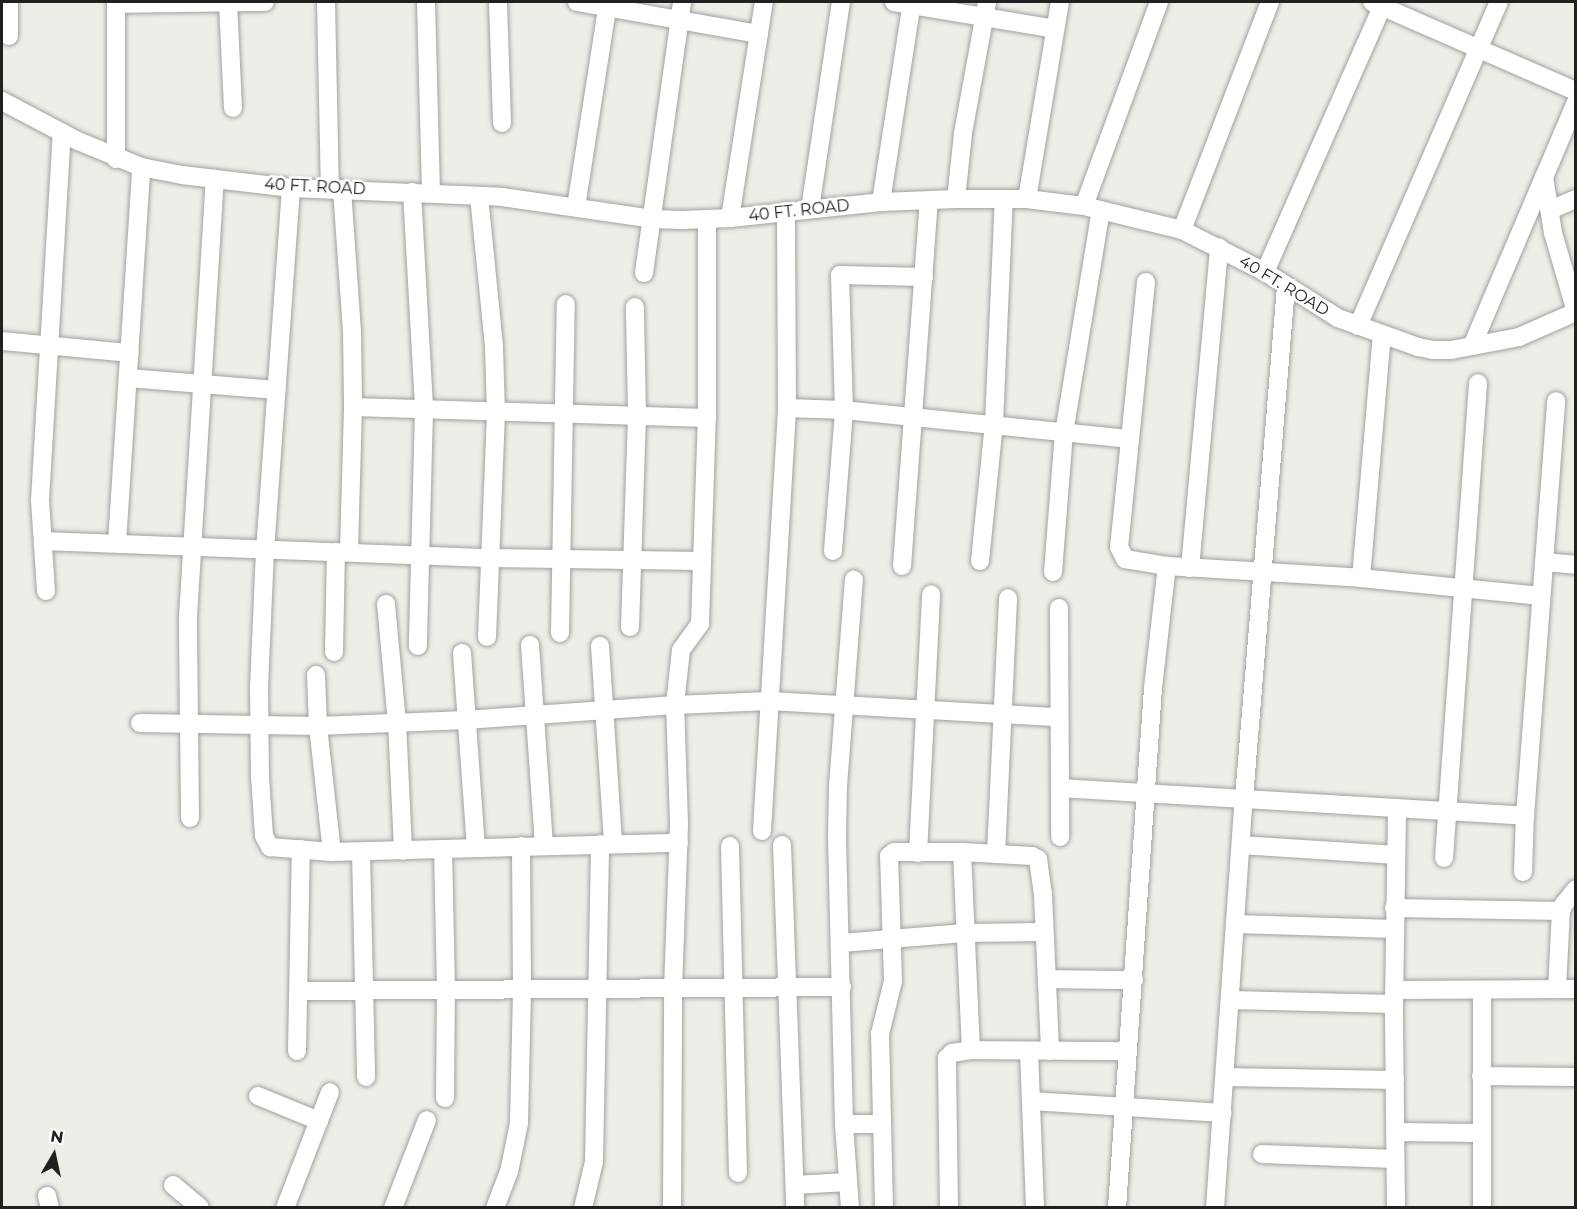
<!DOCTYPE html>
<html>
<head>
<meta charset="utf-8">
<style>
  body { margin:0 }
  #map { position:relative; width:1577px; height:1209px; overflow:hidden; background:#efede7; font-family:Montserrat,sans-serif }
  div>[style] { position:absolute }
  .roads { filter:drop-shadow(0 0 2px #a1a1a1) drop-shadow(0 0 2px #a1a1a1) }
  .minor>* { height:18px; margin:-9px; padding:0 9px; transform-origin:9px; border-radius:9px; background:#fff }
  span { translate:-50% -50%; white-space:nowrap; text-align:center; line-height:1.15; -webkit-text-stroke:5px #fff; paint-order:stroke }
  .street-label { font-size:16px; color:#202020 }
  .frame { position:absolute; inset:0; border:3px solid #202020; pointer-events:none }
  .north { position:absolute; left:24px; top:1125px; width:60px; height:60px; -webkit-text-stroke:4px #fff; paint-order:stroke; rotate:9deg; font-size:16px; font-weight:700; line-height:24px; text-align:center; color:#202020 }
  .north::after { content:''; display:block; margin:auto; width:21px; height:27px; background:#202020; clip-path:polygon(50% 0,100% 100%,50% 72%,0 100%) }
</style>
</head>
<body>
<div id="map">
  <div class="roads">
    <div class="minor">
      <i style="left:9px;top:2px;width:34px;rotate:90deg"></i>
      <i style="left:228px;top:2px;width:106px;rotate:87.3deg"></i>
      <i style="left:326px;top:2px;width:187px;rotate:88.8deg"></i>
      <i style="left:426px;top:2px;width:190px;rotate:88.5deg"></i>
      <i style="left:498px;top:2px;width:121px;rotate:88.1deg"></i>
      <i style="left:577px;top:2px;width:185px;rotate:10deg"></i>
      <i style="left:894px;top:2px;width:163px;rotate:9.5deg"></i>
      <i style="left:1372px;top:2px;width:223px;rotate:23.6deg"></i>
      <i style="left:117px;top:4px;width:148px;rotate:-0.8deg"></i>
      <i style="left:2px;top:101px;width:86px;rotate:27.8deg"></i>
      <i style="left:78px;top:141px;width:68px;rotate:22.4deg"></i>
      <i style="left:141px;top:167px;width:42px;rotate:11deg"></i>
      <i style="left:182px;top:175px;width:110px;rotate:6.8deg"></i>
      <i style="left:291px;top:188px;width:211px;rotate:2.4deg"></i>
      <i style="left:502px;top:197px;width:152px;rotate:8.3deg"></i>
      <i style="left:652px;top:219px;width:30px;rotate:2deg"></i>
      <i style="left:682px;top:220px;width:48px;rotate:-2.4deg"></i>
      <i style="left:730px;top:218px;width:152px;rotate:-6deg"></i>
      <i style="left:881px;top:202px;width:75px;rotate:-2.3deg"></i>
      <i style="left:956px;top:199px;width:71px"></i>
      <i style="left:1027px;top:199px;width:57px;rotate:7deg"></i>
      <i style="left:1084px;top:206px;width:101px;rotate:13.8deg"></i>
      <i style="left:1182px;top:230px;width:93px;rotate:26.8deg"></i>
      <i style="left:1265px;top:272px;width:86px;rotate:32.2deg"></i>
      <i style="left:1338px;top:318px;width:85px;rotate:19.9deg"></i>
      <i style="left:1418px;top:347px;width:16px;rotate:11deg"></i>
      <i style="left:1434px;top:350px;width:17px"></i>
      <i style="left:1451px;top:350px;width:69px;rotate:-10.8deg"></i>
      <i style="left:1519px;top:337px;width:62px;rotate:-23.7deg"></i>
      <i style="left:1576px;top:312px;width:82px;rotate:-106.2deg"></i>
      <i style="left:1553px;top:233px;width:57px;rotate:-99.1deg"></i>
      <i style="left:116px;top:159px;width:157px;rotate:-90deg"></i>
      <i style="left:291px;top:188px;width:363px;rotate:94.1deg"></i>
      <i style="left:265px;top:550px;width:137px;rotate:92.5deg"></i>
      <i style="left:259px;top:687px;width:90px;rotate:89.4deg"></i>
      <i style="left:260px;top:777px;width:59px;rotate:86.1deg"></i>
      <i style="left:264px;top:836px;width:13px;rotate:61deg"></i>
      <i style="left:270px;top:847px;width:62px;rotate:4.6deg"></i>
      <i style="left:332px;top:852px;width:111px;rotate:-1.5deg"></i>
      <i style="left:342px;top:189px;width:142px;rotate:86deg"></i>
      <i style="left:352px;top:331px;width:76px;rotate:89.2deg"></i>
      <i style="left:353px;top:407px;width:145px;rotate:91.6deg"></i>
      <i style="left:412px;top:192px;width:218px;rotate:86.8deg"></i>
      <i style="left:424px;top:410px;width:236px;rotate:91.5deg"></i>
      <i style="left:479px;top:196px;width:152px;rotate:84.3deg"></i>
      <i style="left:494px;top:347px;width:66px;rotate:88.3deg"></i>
      <i style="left:496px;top:413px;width:224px;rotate:92.3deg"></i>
      <i style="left:956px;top:199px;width:66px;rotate:-83.9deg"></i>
      <i style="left:963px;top:133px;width:133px;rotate:-79.6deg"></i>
      <i style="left:1027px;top:199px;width:200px;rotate:-80.5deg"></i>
      <i style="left:881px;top:202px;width:202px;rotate:-81.2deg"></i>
      <i style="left:1084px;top:206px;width:217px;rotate:-69.8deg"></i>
      <i style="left:576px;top:207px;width:207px;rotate:-81.1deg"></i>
      <i style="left:810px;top:209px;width:209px;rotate:-81.5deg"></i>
      <i style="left:1550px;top:210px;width:28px;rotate:-23deg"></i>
      <i style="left:730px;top:218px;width:219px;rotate:-81.1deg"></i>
      <i style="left:1182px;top:230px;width:244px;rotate:-68.9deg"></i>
      <i style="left:1265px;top:272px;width:295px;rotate:-66.2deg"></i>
      <i style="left:644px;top:273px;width:274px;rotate:-82deg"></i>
      <i style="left:1146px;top:282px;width:266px;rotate:95.8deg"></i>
      <i style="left:1119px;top:547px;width:13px;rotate:63deg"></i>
      <i style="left:1125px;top:559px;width:43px;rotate:9.5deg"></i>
      <i style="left:1167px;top:566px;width:194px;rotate:3.5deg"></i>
      <i style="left:1361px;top:578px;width:181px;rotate:5.7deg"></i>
      <i style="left:1358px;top:326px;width:353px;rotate:-66.5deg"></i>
      <i style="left:2px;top:341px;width:128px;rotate:5.4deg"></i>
      <i style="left:1472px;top:346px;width:265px;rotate:-66.9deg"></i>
      <i style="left:128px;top:378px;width:149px;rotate:4.6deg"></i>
      <i style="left:353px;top:407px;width:354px;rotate:1.8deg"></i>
      <i style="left:787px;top:408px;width:57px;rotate:2deg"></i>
      <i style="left:844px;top:410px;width:287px;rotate:5.8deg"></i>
      <i style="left:43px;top:541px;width:446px;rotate:2.2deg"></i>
      <i style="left:489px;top:558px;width:213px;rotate:0.8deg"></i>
      <i style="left:117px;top:543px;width:377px;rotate:-86.3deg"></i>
      <i style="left:833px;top:551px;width:141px;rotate:-85.5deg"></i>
      <i style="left:844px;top:410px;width:135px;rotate:-91.7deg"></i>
      <i style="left:840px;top:275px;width:84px;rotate:1.4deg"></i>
      <i style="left:980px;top:561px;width:138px;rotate:-84.2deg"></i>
      <i style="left:994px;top:424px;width:225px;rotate:-87.5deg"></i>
      <i style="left:1544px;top:562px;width:32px;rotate:5deg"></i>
      <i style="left:902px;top:566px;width:366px;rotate:-85.8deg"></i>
      <i style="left:1190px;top:568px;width:322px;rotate:-84.8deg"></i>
      <i style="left:1053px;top:572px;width:139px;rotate:-85.5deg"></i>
      <i style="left:1064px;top:433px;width:226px;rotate:-80.6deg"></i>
      <i style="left:1361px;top:578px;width:244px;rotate:-85.1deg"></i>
      <i style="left:46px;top:591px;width:91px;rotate:-93.8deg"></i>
      <i style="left:40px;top:500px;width:368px;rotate:-86.6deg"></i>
      <i style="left:386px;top:604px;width:119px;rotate:84.7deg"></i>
      <i style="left:397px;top:722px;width:129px;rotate:87.3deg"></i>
      <i style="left:1059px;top:608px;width:229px;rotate:89.7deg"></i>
      <i style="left:630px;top:627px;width:211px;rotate:-88.1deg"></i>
      <i style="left:637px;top:416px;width:109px;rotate:-91.1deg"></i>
      <i style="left:560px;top:633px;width:329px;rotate:-89deg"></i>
      <i style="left:530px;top:645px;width:200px;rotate:86deg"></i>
      <i style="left:600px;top:646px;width:197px;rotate:86.2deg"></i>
      <i style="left:334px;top:652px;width:100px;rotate:-88.9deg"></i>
      <i style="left:462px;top:653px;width:195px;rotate:85.9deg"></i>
      <i style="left:316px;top:675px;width:51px;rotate:87.8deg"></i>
      <i style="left:318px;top:726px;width:127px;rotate:83.7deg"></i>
      <i style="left:140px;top:723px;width:178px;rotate:1deg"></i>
      <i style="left:318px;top:726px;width:148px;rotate:-2.3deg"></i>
      <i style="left:466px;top:720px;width:210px;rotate:-4.1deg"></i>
      <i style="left:675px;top:705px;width:94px;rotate:-2.4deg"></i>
      <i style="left:769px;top:701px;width:290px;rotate:3.2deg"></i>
      <i style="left:1060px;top:788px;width:466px;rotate:3.4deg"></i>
      <i style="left:190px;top:818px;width:201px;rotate:-90.6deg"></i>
      <i style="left:188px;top:617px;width:439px;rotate:-86.5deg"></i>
      <i style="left:762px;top:831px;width:424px;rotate:-86.6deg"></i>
      <i style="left:787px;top:408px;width:197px;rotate:-90.3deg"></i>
      <i style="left:782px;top:845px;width:363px;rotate:87.9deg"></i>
      <i style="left:1241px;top:845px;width:155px;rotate:3.7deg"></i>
      <i style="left:730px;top:846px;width:327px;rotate:88.6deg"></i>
      <i style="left:361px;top:852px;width:225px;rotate:88.7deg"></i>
      <i style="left:962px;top:852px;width:198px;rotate:87.4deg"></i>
      <i style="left:918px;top:853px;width:259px;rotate:-87.1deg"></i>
      <i style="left:996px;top:854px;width:256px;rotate:-87.3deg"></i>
      <i style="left:1444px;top:858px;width:476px;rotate:-85.9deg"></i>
      <i style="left:1523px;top:872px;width:56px;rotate:-88deg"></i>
      <i style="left:1525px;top:816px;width:416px;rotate:-85.7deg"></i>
      <i style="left:1394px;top:908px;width:167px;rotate:1deg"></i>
      <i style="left:1236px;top:924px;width:158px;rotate:1.8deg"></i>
      <i style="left:841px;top:943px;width:124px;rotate:-4.6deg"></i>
      <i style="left:965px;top:933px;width:79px;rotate:-0.7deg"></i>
      <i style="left:1047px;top:979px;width:87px;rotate:0.7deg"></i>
      <i style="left:1557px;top:989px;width:78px;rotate:-87.1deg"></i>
      <i style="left:1561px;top:911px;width:8px;rotate:-67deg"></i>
      <i style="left:1564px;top:904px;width:19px;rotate:-51deg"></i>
      <i style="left:1394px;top:990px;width:182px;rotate:-0.3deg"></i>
      <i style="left:300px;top:991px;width:542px;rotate:-0.42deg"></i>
      <i style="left:1231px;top:1000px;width:163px;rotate:1.4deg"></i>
      <i style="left:297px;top:1051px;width:202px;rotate:-88.9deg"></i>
      <i style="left:1029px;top:1051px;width:157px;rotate:87.8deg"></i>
      <i style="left:1481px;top:1076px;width:95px;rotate:0.6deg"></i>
      <i style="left:1225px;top:1077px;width:170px;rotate:1deg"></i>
      <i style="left:258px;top:1096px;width:66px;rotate:22.3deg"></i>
      <i style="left:445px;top:1098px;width:107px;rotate:-89.5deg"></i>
      <i style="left:446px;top:991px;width:142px;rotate:-91.2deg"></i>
      <i style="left:443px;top:849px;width:236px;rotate:-1.5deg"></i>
      <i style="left:1031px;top:1101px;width:192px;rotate:3.6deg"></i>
      <i style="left:844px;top:1124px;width:36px"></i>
      <i style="left:1395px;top:1132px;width:86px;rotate:0.7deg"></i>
      <i style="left:1262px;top:1154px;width:133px;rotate:2.2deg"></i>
      <i style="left:173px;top:1185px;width:35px;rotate:40deg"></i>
      <i style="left:795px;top:1185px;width:52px;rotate:-3.3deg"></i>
      <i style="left:47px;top:1196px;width:12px;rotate:76deg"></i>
      <i style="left:285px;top:1208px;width:124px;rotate:-68.8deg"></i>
      <i style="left:393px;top:1208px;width:94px;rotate:-68.9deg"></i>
      <i style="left:495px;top:1208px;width:39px;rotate:-69deg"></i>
      <i style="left:509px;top:1172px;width:50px;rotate:-78.5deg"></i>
      <i style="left:519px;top:1123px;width:133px;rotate:-88.7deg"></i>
      <i style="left:522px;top:990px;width:144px;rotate:-90.4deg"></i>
      <i style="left:583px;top:1208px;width:47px;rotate:-76.6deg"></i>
      <i style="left:594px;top:1162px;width:318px;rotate:-88.9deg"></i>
      <i style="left:672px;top:1208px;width:219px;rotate:-89.7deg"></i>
      <i style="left:673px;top:989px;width:166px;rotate:-87.9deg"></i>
      <i style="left:679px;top:823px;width:118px;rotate:-91.9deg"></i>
      <i style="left:675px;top:705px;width:55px;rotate:-83.8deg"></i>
      <i style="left:681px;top:650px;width:32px;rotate:-54deg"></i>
      <i style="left:700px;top:624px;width:206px;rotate:-88.1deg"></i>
      <i style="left:707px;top:418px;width:198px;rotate:-90deg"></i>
      <i style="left:850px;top:1208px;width:84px;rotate:-94.1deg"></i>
      <i style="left:844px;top:1124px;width:288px;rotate:-91.4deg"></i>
      <i style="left:837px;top:836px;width:50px;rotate:-88.9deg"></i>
      <i style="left:838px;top:786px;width:207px;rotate:-85.6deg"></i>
      <i style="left:884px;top:1208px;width:174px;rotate:-91.3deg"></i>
      <i style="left:880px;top:1034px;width:55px;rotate:-76.2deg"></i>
      <i style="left:893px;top:981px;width:125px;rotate:-91.8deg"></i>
      <i style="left:889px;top:856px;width:6px;rotate:-39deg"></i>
      <i style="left:894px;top:852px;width:68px"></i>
      <i style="left:962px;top:852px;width:70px;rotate:3.3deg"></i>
      <i style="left:1032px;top:856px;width:7px;rotate:27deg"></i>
      <i style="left:1038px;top:859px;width:36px;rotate:82deg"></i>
      <i style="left:1043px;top:895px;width:156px;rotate:87.4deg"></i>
      <i style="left:949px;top:1208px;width:150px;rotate:-90.8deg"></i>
      <i style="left:947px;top:1058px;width:7px;rotate:-45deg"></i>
      <i style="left:952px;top:1053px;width:19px;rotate:-9deg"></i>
      <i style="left:971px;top:1050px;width:156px;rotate:0.4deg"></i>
      <i style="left:1117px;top:1208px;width:521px;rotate:-86.04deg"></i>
      <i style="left:1153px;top:688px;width:123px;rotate:-83.5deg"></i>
      <i style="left:1215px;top:1208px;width:411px;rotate:-86deg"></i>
      <i style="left:1244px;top:798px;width:514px;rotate:-85.31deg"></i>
      <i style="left:1396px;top:1208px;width:204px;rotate:-90.6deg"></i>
      <i style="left:1394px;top:1004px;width:196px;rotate:-89.1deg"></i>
      <i style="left:1482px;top:1208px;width:218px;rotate:-90deg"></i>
    </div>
  </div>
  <div class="street-label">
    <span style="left:315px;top:187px;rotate:3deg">40 FT. ROAD</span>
    <span style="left:799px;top:211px;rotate:-6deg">40 FT. ROAD</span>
    <span style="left:1284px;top:286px;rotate:31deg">40 FT. ROAD</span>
  </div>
  <div class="frame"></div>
  <div class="north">N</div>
</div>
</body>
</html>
